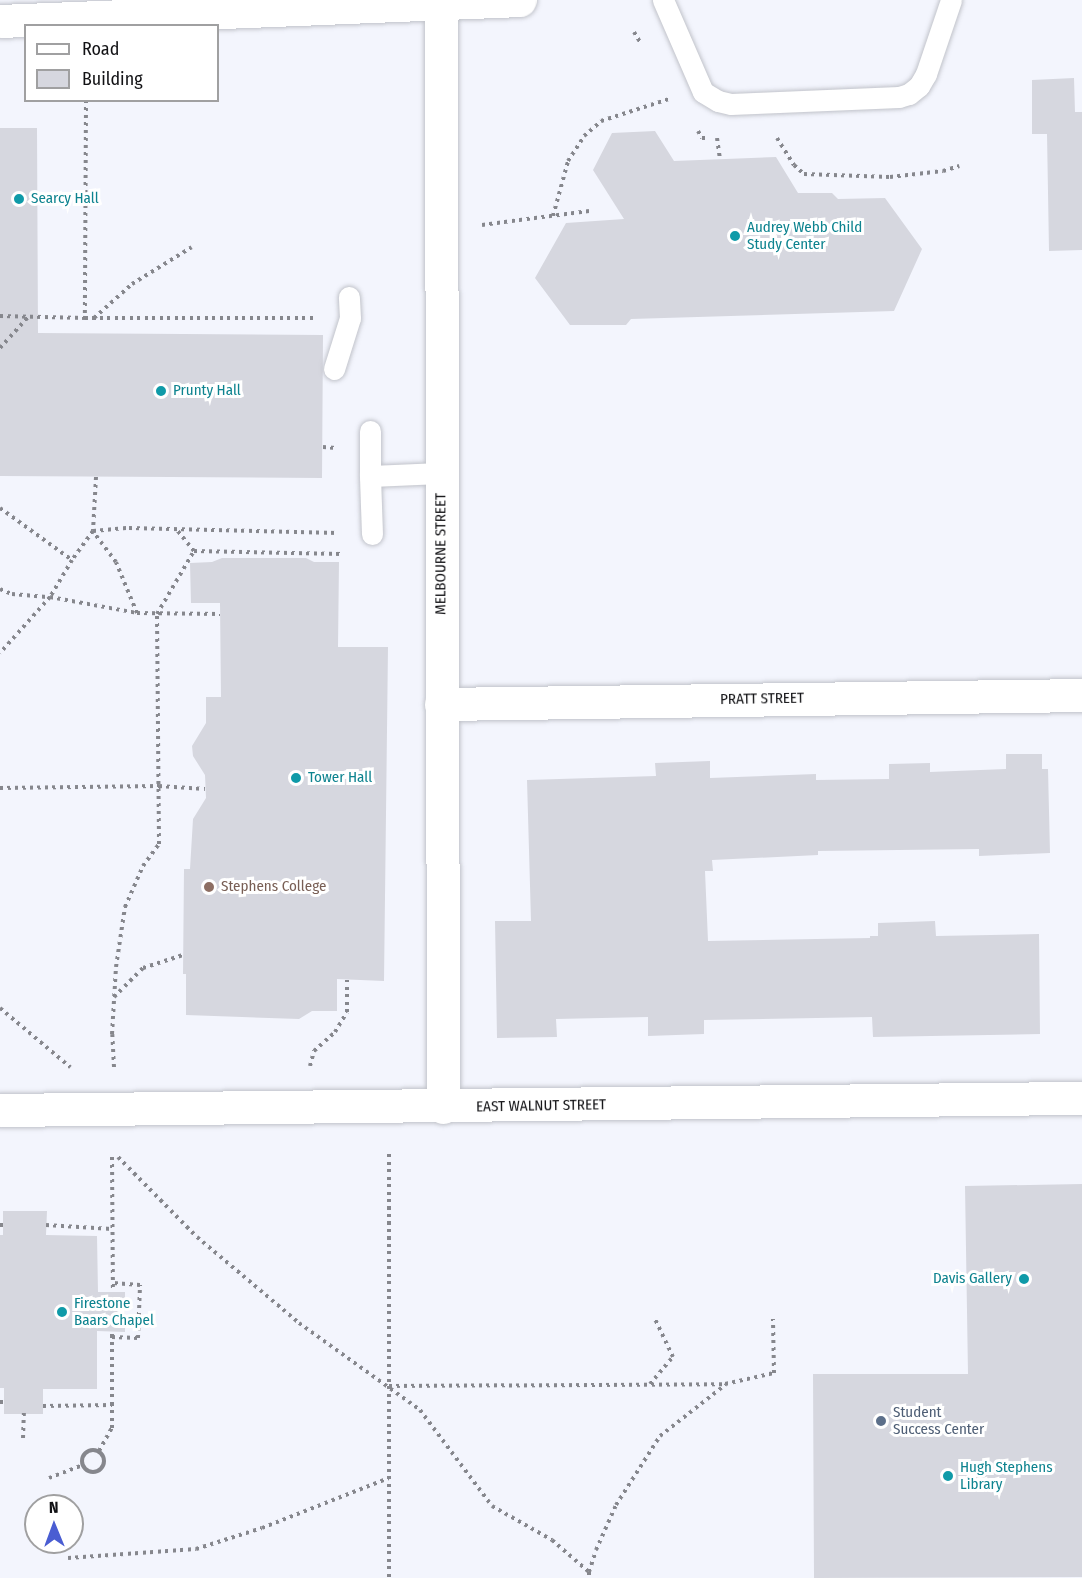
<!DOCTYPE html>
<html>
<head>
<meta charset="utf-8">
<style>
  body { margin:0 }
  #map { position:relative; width:1082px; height:1578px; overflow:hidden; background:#f3f5fd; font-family:"Fira Sans Condensed",sans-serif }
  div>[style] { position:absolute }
  .building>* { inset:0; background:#d6d7df }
  .path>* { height:4px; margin-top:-2px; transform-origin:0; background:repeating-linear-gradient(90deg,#86878d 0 3px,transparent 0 7.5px) }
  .path>.ring { margin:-2px; padding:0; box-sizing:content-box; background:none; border:4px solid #86878d; border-radius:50% }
  .roads { filter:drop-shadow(0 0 2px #c1c3ca) drop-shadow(0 0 2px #c1c3ca) }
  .service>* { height:21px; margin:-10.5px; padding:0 10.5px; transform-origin:10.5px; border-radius:10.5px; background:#fff }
  .minor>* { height:33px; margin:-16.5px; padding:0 16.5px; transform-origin:16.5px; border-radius:16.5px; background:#fff }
  .dots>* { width:16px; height:16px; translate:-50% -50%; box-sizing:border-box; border:3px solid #fff; border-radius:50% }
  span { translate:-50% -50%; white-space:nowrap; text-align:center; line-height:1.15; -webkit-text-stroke:6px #fff; paint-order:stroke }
  .culture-label { font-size:15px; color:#0d838f }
  .left { translate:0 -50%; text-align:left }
  .right { translate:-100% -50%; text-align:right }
  .street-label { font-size:15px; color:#121215 }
  .education-label { font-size:15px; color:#785e54 }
  .service-label { font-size:15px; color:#4e5e75 }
  .legend { position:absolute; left:24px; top:24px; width:195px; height:78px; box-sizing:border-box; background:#fff; border:2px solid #a0a0a1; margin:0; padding:8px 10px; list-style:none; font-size:18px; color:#121215 }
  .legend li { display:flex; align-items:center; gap:12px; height:30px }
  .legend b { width:30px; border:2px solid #a0a0a1 }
  .north { position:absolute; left:24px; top:1494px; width:60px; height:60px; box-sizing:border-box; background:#fff; border:2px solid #a0a0a1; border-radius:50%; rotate:359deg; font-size:16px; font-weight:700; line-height:24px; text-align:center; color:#121215 }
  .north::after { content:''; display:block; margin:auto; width:21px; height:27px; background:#4a5dd2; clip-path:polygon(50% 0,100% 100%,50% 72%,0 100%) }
</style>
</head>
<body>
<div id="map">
  <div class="building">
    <i style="clip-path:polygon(1074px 78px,1075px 112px,1082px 112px,1082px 250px,1049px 251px,1047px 134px,1032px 134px,1032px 80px)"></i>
    <i style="clip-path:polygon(0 128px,37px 128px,38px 333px,323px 335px,322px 478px,0 476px)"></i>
    <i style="clip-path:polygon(655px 131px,674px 161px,776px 157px,798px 193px,832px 193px,838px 199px,885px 198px,922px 249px,894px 311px,631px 319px,626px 325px,570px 325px,535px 278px,566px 223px,624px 219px,593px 170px,612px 133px)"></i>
    <i style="clip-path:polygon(222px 558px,306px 558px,314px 562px,339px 562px,338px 647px,388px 647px,384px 981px,337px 979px,337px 1011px,312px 1011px,299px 1019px,186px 1015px,186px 974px,183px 974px,184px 869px,190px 869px,193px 819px,206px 798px,205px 775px,193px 756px,192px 746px,206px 723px,206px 697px,221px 697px,220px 603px,191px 603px,190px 563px,212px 562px)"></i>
    <i style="clip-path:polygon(1006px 754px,1042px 754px,1042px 769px,1048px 769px,1050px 853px,979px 856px,979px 849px,818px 851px,818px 855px,712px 860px,713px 871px,705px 871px,708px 941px,870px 938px,870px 936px,878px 936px,878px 923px,935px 921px,936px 936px,1039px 934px,1040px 1034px,873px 1037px,872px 1017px,704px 1020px,704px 1034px,648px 1036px,648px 1017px,556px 1019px,557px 1037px,497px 1038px,495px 921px,531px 921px,527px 780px,656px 776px,655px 763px,710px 761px,710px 778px,816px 774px,816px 780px,889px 779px,889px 764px,930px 763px,930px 772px,1006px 769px)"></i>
    <i style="clip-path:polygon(1082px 1184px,1082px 1577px,814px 1578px,813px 1374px,968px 1374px,965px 1186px)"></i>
    <i style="clip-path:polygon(3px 1211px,47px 1211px,46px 1235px,97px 1236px,98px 1292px,125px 1292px,125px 1332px,97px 1331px,97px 1389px,43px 1389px,43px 1414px,4px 1414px,4px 1388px,0 1388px,0 1235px,3px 1235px)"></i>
  </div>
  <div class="path">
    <i style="left:634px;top:32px;width:12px;rotate:59deg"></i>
    <i style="left:86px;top:100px;width:218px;rotate:90.3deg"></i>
    <i style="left:85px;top:318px;width:229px"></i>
    <i style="left:698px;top:131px;width:8px;rotate:60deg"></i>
    <i style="left:702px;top:138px;width:8px"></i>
    <i style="left:717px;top:138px;width:21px;rotate:82deg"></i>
    <i style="left:777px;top:138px;width:32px;rotate:58deg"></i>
    <i style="left:794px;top:165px;width:13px;rotate:42deg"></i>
    <i style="left:804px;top:174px;width:86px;rotate:2deg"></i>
    <i style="left:890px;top:177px;width:53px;rotate:-6.5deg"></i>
    <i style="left:943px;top:171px;width:17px;rotate:-17deg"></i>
    <i style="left:553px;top:216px;width:57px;rotate:-74.7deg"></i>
    <i style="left:568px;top:161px;width:30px;rotate:-57deg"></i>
    <i style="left:584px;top:136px;width:23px;rotate:-41deg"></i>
    <i style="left:601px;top:121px;width:71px;rotate:-17.9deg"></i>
    <i style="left:482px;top:225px;width:108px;rotate:-7.5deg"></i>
    <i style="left:0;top:316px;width:86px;rotate:1.3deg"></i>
    <i style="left:94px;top:318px;width:51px;rotate:-41.8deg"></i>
    <i style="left:132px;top:284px;width:70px;rotate:-31.7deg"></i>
    <i style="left:0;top:348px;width:43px;rotate:-47.8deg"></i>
    <i style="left:323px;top:447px;width:13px;rotate:4deg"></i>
    <i style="left:96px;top:477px;width:54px;rotate:93.2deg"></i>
    <i style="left:93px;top:531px;width:36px;rotate:-5deg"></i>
    <i style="left:129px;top:528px;width:209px;rotate:1.4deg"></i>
    <i style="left:0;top:508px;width:89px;rotate:35.8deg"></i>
    <i style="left:72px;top:560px;width:43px;rotate:120.7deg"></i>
    <i style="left:50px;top:597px;width:88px;rotate:10.4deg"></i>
    <i style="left:137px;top:613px;width:55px;rotate:-112.4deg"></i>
    <i style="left:116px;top:562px;width:39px;rotate:-127deg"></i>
    <i style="left:93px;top:531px;width:36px;rotate:126deg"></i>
    <i style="left:194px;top:551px;width:148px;rotate:1.2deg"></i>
    <i style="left:0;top:589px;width:13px;rotate:23deg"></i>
    <i style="left:12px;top:594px;width:38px;rotate:5deg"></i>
    <i style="left:50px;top:597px;width:75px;rotate:131.8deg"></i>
    <i style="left:137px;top:613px;width:83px;rotate:0.7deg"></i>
    <i style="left:0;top:788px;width:159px;rotate:-0.7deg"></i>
    <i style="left:159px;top:786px;width:46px;rotate:3.7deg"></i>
    <i style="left:114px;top:997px;width:41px;rotate:-45deg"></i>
    <i style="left:143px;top:968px;width:42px;rotate:-18deg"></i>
    <i style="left:0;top:1008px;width:92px;rotate:40.1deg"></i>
    <i style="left:310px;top:1066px;width:16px;rotate:-75deg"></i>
    <i style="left:314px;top:1051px;width:28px;rotate:-42deg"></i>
    <i style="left:335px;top:1032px;width:23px;rotate:-59deg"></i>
    <i style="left:347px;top:1012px;width:32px;rotate:-90deg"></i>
    <i style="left:114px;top:1067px;width:33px;rotate:-93deg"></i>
    <i style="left:112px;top:1034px;width:67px;rotate:-86.6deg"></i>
    <i style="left:116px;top:967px;width:61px;rotate:-81.5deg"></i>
    <i style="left:125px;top:907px;width:45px;rotate:-66.3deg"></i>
    <i style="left:143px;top:866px;width:27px;rotate:-54deg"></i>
    <i style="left:159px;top:844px;width:230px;rotate:-90.5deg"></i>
    <i style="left:157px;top:614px;width:73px;rotate:-59.6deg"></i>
    <i style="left:194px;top:551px;width:28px;rotate:-129deg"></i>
    <i style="left:389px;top:1154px;width:424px;rotate:90deg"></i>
    <i style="left:112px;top:1157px;width:135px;rotate:89.6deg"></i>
    <i style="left:118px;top:1157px;width:112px;rotate:45.4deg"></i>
    <i style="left:197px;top:1237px;width:133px;rotate:40.1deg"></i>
    <i style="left:299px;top:1323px;width:149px;rotate:35.7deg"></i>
    <i style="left:420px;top:1410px;width:120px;rotate:53.1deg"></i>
    <i style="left:492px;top:1506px;width:69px;rotate:29.5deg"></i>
    <i style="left:552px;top:1540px;width:49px;rotate:40.9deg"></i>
    <i style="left:589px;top:1572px;width:6px;rotate:90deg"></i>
    <i style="left:0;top:1225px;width:3px"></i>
    <i style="left:46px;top:1225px;width:66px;rotate:3.5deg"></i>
    <i style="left:112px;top:1337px;width:26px;rotate:2deg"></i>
    <i style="left:138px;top:1338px;width:53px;rotate:-87.8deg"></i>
    <i style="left:140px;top:1285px;width:27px;rotate:-176deg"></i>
    <i style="left:650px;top:1384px;width:35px;rotate:-50deg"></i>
    <i style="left:673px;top:1357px;width:42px;rotate:-115.3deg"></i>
    <i style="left:389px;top:1386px;width:336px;rotate:-0.3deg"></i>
    <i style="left:725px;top:1384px;width:50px;rotate:-12.7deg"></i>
    <i style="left:774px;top:1373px;width:54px;rotate:-91.1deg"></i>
    <i style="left:0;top:1402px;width:4px"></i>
    <i style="left:43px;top:1406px;width:69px;rotate:-0.8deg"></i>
    <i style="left:112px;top:1405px;width:73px;rotate:-90deg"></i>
    <i style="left:23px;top:1438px;width:25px;rotate:-88deg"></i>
    <i class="ring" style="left:82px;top:1450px;width:18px;height:18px"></i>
    <i style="left:99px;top:1451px;width:26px;rotate:-61deg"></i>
    <i style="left:112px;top:1428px;width:23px;rotate:-90deg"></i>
    <i style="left:49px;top:1478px;width:36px;rotate:-21deg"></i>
    <i style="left:68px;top:1558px;width:128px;rotate:-4deg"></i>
    <i style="left:196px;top:1549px;width:69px;rotate:-17.7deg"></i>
    <i style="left:262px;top:1528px;width:136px;rotate:-21.5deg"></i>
    <i style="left:589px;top:1572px;width:23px;rotate:-72deg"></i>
    <i style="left:596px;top:1550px;width:49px;rotate:-66deg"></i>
    <i style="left:616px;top:1505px;width:82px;rotate:-57.5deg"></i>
    <i style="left:660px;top:1436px;width:83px;rotate:-38.1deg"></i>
  </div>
  <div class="roads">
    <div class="service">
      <i style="left:663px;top:0;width:100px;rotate:66.5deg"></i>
      <i style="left:703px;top:92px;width:17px;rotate:31deg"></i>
      <i style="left:718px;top:101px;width:13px;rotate:13deg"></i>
      <i style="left:731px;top:104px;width:168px;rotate:-2.4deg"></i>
      <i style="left:899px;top:97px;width:10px;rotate:-17deg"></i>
      <i style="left:909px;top:94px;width:13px;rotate:-39deg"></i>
      <i style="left:919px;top:86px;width:14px;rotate:-60deg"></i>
      <i style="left:926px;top:74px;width:78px;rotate:-71.3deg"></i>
      <i style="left:334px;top:369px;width:53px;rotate:-72.6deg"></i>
      <i style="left:350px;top:318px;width:21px;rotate:-93deg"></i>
      <i style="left:370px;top:476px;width:45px;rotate:-90deg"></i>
      <i style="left:372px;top:534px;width:58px;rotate:-92deg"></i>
      <i style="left:370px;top:476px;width:71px;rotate:-2.4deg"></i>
    </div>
    <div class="minor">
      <i style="left:441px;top:0;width:1107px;rotate:89.9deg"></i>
      <i style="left:0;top:21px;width:520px;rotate:-2.31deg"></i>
      <i style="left:441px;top:704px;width:641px;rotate:-0.8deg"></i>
      <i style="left:0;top:1110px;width:1082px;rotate:-0.64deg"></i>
    </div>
  </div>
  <div class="dots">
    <i style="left:19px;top:199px;background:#0f9aa8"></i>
    <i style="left:735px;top:236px;background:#0f9aa8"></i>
    <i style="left:161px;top:391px;background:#0f9aa8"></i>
    <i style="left:296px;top:778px;background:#0f9aa8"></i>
    <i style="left:209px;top:887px;background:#8d6e63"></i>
    <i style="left:1024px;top:1279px;background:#0f9aa8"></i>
    <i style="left:62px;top:1312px;background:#0f9aa8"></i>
    <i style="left:881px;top:1421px;background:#5c6f8a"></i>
    <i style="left:948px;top:1476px;background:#0f9aa8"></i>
  </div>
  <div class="culture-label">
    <span class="left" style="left:31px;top:199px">Searcy Hall</span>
    <span class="left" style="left:747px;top:236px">Audrey Webb Child<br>Study Center</span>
    <span class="left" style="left:173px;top:391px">Prunty Hall</span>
    <span class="left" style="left:308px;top:778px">Tower Hall</span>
    <span class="right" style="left:1012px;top:1279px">Davis Gallery</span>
    <span class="left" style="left:74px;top:1312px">Firestone<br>Baars Chapel</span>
    <span class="left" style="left:960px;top:1476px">Hugh Stephens<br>Library</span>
  </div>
  <div class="street-label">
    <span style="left:441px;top:554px;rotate:-90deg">MELBOURNE STREET</span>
    <span style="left:762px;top:699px;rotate:-1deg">PRATT STREET</span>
    <span style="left:541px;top:1106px;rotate:-1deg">EAST WALNUT STREET</span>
  </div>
  <div class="education-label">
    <span class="left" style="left:221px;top:887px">Stephens College</span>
  </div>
  <div class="service-label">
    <span class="left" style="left:893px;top:1421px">Student<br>Success Center</span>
  </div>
  <ul class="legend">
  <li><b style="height:8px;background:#fff"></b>Road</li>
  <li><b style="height:16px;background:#d6d7df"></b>Building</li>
  </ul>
  <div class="north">N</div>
</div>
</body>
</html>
